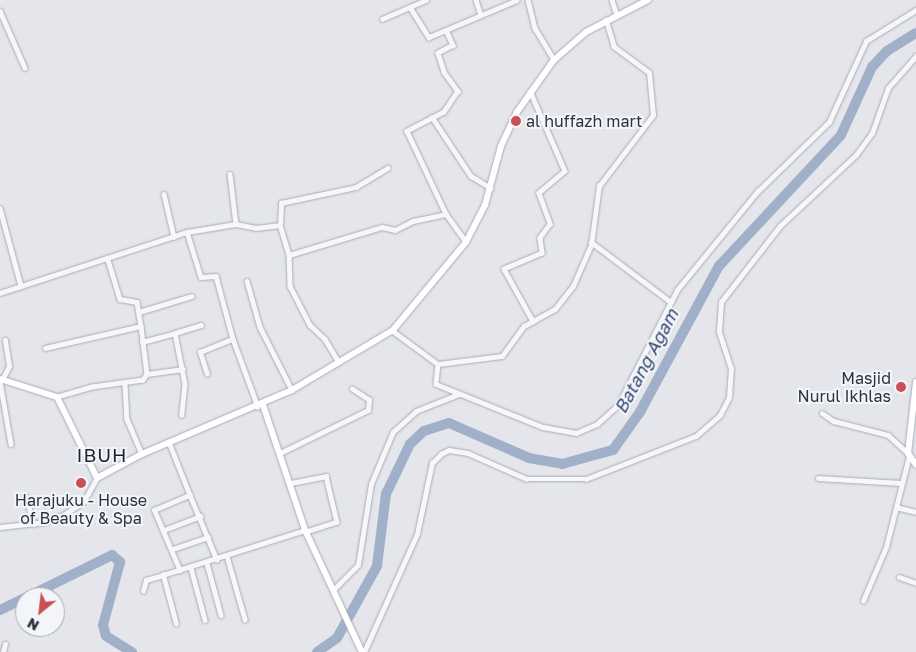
<!DOCTYPE html>
<html>
<head>
<meta charset="utf-8">
<style>
  body { margin:0 }
  #map { position:relative; width:916px; height:652px; overflow:hidden; background:#e4e6eb; font-family:"Golos Text",sans-serif }
  div>[style] { position:absolute }
  .river>* { height:10px; margin:-5px; padding:0 5px; transform-origin:5px; border-radius:5px; background:#a1b0c9 }
  .roads { filter:drop-shadow(0 0 1px #a9acb5) drop-shadow(0 0 1px #a9acb5) }
  .street>* { height:4.5px; margin:-2.25px; padding:0 2.25px; transform-origin:2.25px; border-radius:2.25px; background:#f7f7f9 }
  .secondary>* { height:6px; margin:-3px; padding:0 3px; transform-origin:3px; border-radius:3px; background:#fff }
  .dots>* { width:14px; height:14px; translate:-50% -50%; box-sizing:border-box; border:2px solid #f4f5f8; border-radius:50% }
  span { translate:-50% -50%; white-space:nowrap; text-align:center; line-height:1.15; -webkit-text-stroke:4px #f4f5f8; paint-order:stroke }
  .poi-label { font-size:16px; color:#2c3243 }
  .left { translate:0 -50%; text-align:left }
  .right { translate:-100% -50%; text-align:right }
  .water-label { font-size:18px; color:#374d76; font-style:italic }
  .quarter-label { font-size:19px; color:#1e2334; letter-spacing:1px }
  .north { position:absolute; left:15px; top:587px; width:50px; height:50px; box-sizing:border-box; background:#f4f5f8; border:1px solid #a4a7b0; border-radius:50%; rotate:209deg; font-size:14px; font-weight:700; line-height:20px; text-align:center; color:#2c3243 }
  .north::after { content:''; display:block; margin:auto; width:18px; height:22px; background:#ca4f55; clip-path:polygon(50% 0,100% 100%,50% 72%,0 100%) }
</style>
</head>
<body>
<div id="map">
  <div class="river">
    <i style="left:27px;top:597px;width:95px;rotate:-26.3deg"></i>
    <i style="left:112px;top:555px;width:11px;rotate:41deg"></i>
    <i style="left:120px;top:562px;width:65px;rotate:105.1deg"></i>
    <i style="left:103px;top:625px;width:11px;rotate:75deg"></i>
    <i style="left:106px;top:636px;width:31px;rotate:32deg"></i>
    <i style="left:0;top:610px;width:28px;rotate:-26deg"></i>
    <i style="left:317px;top:652px;width:24px;rotate:-35deg"></i>
    <i style="left:337px;top:638px;width:82px;rotate:-60.9deg"></i>
    <i style="left:377px;top:566px;width:73px;rotate:-82.9deg"></i>
    <i style="left:386px;top:494px;width:55px;rotate:-64.4deg"></i>
    <i style="left:410px;top:444px;width:19px;rotate:-43deg"></i>
    <i style="left:424px;top:431px;width:26px;rotate:-18deg"></i>
    <i style="left:449px;top:423px;width:87px;rotate:23.6deg"></i>
    <i style="left:529px;top:458px;width:34px;rotate:10deg"></i>
    <i style="left:562px;top:464px;width:53px;rotate:-15.4deg"></i>
    <i style="left:613px;top:450px;width:47px;rotate:-54.6deg"></i>
    <i style="left:640px;top:412px;width:166px;rotate:-61.6deg"></i>
    <i style="left:719px;top:266px;width:179px;rotate:-47deg"></i>
    <i style="left:841px;top:135px;width:75px;rotate:-65.5deg"></i>
    <i style="left:872px;top:67px;width:22px;rotate:-47deg"></i>
    <i style="left:887px;top:51px;width:34px;rotate:-32deg"></i>
  </div>
  <div class="roads">
    <div class="street">
      <i style="left:476px;top:0;width:16px;rotate:72deg"></i>
      <i style="left:528px;top:0;width:29px;rotate:76deg"></i>
      <i style="left:535px;top:28px;width:37px;rotate:59deg"></i>
      <i style="left:612px;top:0;width:16px;rotate:72deg"></i>
      <i style="left:410px;top:7px;width:36px;rotate:58deg"></i>
      <i style="left:429px;top:37px;width:95px;rotate:-22.8deg"></i>
      <i style="left:0;top:11px;width:62px;rotate:66.3deg"></i>
      <i style="left:382px;top:19px;width:48px;rotate:-23.4deg"></i>
      <i style="left:446px;top:30px;width:17px;rotate:65deg"></i>
      <i style="left:453px;top:45px;width:17px;rotate:152deg"></i>
      <i style="left:438px;top:53px;width:20px;rotate:72deg"></i>
      <i style="left:444px;top:72px;width:24px;rotate:54deg"></i>
      <i style="left:458px;top:91px;width:25px;rotate:124deg"></i>
      <i style="left:444px;top:112px;width:42px;rotate:152.8deg"></i>
      <i style="left:407px;top:131px;width:92px;rotate:64.8deg"></i>
      <i style="left:446px;top:214px;width:34px;rotate:54deg"></i>
      <i style="left:530px;top:91px;width:87px;rotate:66.4deg"></i>
      <i style="left:565px;top:171px;width:34px;rotate:140deg"></i>
      <i style="left:539px;top:193px;width:33px;rotate:70deg"></i>
      <i style="left:550px;top:224px;width:17px;rotate:126deg"></i>
      <i style="left:540px;top:238px;width:15px;rotate:82deg"></i>
      <i style="left:542px;top:253px;width:41px;rotate:157.2deg"></i>
      <i style="left:504px;top:269px;width:60px;rotate:60.9deg"></i>
      <i style="left:432px;top:117px;width:71px;rotate:56.5deg"></i>
      <i style="left:471px;top:176px;width:23px;rotate:31deg"></i>
      <i style="left:230px;top:174px;width:50px;rotate:83.2deg"></i>
      <i style="left:164px;top:194px;width:44px;rotate:76.9deg"></i>
      <i style="left:0;top:208px;width:81px;rotate:74.9deg"></i>
      <i style="left:280px;top:225px;width:22px;rotate:-87deg"></i>
      <i style="left:281px;top:203px;width:77px;rotate:-12deg"></i>
      <i style="left:356px;top:187px;width:37px;rotate:-31deg"></i>
      <i style="left:187px;top:232px;width:47px;rotate:72.7deg"></i>
      <i style="left:201px;top:277px;width:15px;rotate:-4deg"></i>
      <i style="left:216px;top:276px;width:65px;rotate:74.9deg"></i>
      <i style="left:591px;top:242px;width:100px;rotate:36.9deg"></i>
      <i style="left:289px;top:255px;width:97px;rotate:-16.8deg"></i>
      <i style="left:382px;top:227px;width:13px;rotate:13deg"></i>
      <i style="left:395px;top:230px;width:20px;rotate:-27deg"></i>
      <i style="left:413px;top:221px;width:34px;rotate:-12deg"></i>
      <i style="left:108px;top:260px;width:41px;rotate:72.9deg"></i>
      <i style="left:120px;top:299px;width:17px;rotate:10deg"></i>
      <i style="left:137px;top:302px;width:24px;rotate:81deg"></i>
      <i style="left:247px;top:281px;width:48px;rotate:74.2deg"></i>
      <i style="left:260px;top:327px;width:71px;rotate:63.1deg"></i>
      <i style="left:0;top:293px;width:197px;rotate:-18.1deg"></i>
      <i style="left:187px;top:232px;width:50px;rotate:-9.3deg"></i>
      <i style="left:236px;top:224px;width:20px;rotate:11deg"></i>
      <i style="left:256px;top:228px;width:24px;rotate:-7deg"></i>
      <i style="left:280px;top:225px;width:31px;rotate:73deg"></i>
      <i style="left:289px;top:255px;width:31px;rotate:88deg"></i>
      <i style="left:290px;top:286px;width:44px;rotate:62.9deg"></i>
      <i style="left:310px;top:325px;width:21px;rotate:43deg"></i>
      <i style="left:325px;top:339px;width:27px;rotate:59deg"></i>
      <i style="left:139px;top:312px;width:55px;rotate:-16.8deg"></i>
      <i style="left:393px;top:331px;width:56px;rotate:36.3deg"></i>
      <i style="left:438px;top:364px;width:64px;rotate:-7.1deg"></i>
      <i style="left:502px;top:356px;width:37px;rotate:-54deg"></i>
      <i style="left:524px;top:326px;width:35px;rotate:-29deg"></i>
      <i style="left:555px;top:309px;width:29px;rotate:-52deg"></i>
      <i style="left:573px;top:286px;width:45px;rotate:-66.3deg"></i>
      <i style="left:591px;top:245px;width:60px;rotate:-82.3deg"></i>
      <i style="left:599px;top:186px;width:89px;rotate:-52.7deg"></i>
      <i style="left:653px;top:115px;width:42px;rotate:-95.4deg"></i>
      <i style="left:649px;top:73px;width:44px;rotate:-143.4deg"></i>
      <i style="left:614px;top:47px;width:28px;rotate:-107deg"></i>
      <i style="left:175px;top:333px;width:27px;rotate:-17deg"></i>
      <i style="left:142px;top:342px;width:34px;rotate:-15deg"></i>
      <i style="left:175px;top:333px;width:52px;rotate:78.9deg"></i>
      <i style="left:185px;top:384px;width:31px;rotate:96deg"></i>
      <i style="left:45px;top:348px;width:98px;rotate:-12.9deg"></i>
      <i style="left:141px;top:326px;width:48px;rotate:82.9deg"></i>
      <i style="left:147px;top:374px;width:7px;rotate:124deg"></i>
      <i style="left:143px;top:380px;width:51px;rotate:172.2deg"></i>
      <i style="left:92px;top:387px;width:36px;rotate:164deg"></i>
      <i style="left:438px;top:364px;width:20px;rotate:96deg"></i>
      <i style="left:436px;top:384px;width:115px;rotate:21.9deg"></i>
      <i style="left:543px;top:427px;width:34px;rotate:10deg"></i>
      <i style="left:576px;top:433px;width:23px;rotate:-23deg"></i>
      <i style="left:597px;top:424px;width:28px;rotate:-42deg"></i>
      <i style="left:618px;top:405px;width:129px;rotate:-62.8deg"></i>
      <i style="left:677px;top:290px;width:127px;rotate:-50.8deg"></i>
      <i style="left:757px;top:192px;width:100px;rotate:-44.2deg"></i>
      <i style="left:829px;top:122px;width:89px;rotate:-65.4deg"></i>
      <i style="left:866px;top:41px;width:59px;rotate:-31.8deg"></i>
      <i style="left:147px;top:374px;width:36px;rotate:-8deg"></i>
      <i style="left:207px;top:374px;width:23px;rotate:-108deg"></i>
      <i style="left:200px;top:352px;width:35px;rotate:-22deg"></i>
      <i style="left:233px;top:339px;width:72px;rotate:69.8deg"></i>
      <i style="left:2px;top:380px;width:16px;rotate:-63deg"></i>
      <i style="left:9px;top:366px;width:26px;rotate:-99deg"></i>
      <i style="left:0;top:381px;width:64px;rotate:80.1deg"></i>
      <i style="left:125px;top:384px;width:35px;rotate:87deg"></i>
      <i style="left:127px;top:419px;width:38px;rotate:67deg"></i>
      <i style="left:822px;top:413px;width:14px;rotate:34deg"></i>
      <i style="left:834px;top:421px;width:56px;rotate:14.5deg"></i>
      <i style="left:888px;top:435px;width:27px;rotate:42deg"></i>
      <i style="left:169px;top:442px;width:57px;rotate:68.4deg"></i>
      <i style="left:280px;top:453px;width:98px;rotate:-26deg"></i>
      <i style="left:368px;top:410px;width:10px;rotate:-84deg"></i>
      <i style="left:369px;top:400px;width:20px;rotate:-147deg"></i>
      <i style="left:818px;top:478px;width:83px;rotate:3.4deg"></i>
      <i style="left:291px;top:483px;width:36px;rotate:-11deg"></i>
      <i style="left:326px;top:476px;width:47px;rotate:76.6deg"></i>
      <i style="left:337px;top:522px;width:33px;rotate:162deg"></i>
      <i style="left:26px;top:496px;width:29px;rotate:74deg"></i>
      <i style="left:896px;top:507px;width:21px;rotate:14deg"></i>
      <i style="left:0;top:527px;width:45px;rotate:-6.3deg"></i>
      <i style="left:45px;top:522px;width:22px;rotate:-22deg"></i>
      <i style="left:65px;top:514px;width:23px;rotate:-34deg"></i>
      <i style="left:84px;top:501px;width:26px;rotate:-61deg"></i>
      <i style="left:164px;top:530px;width:39px;rotate:-21deg"></i>
      <i style="left:173px;top:549px;width:37px;rotate:-19deg"></i>
      <i style="left:227px;top:556px;width:66px;rotate:74.1deg"></i>
      <i style="left:207px;top:563px;width:54px;rotate:74.9deg"></i>
      <i style="left:191px;top:568px;width:54px;rotate:74.9deg"></i>
      <i style="left:180px;top:571px;width:66px;rotate:-113.1deg"></i>
      <i style="left:154px;top:510px;width:39px;rotate:-23deg"></i>
      <i style="left:190px;top:495px;width:70px;rotate:67.4deg"></i>
      <i style="left:899px;top:577px;width:18px;rotate:19deg"></i>
      <i style="left:333px;top:590px;width:35px;rotate:-45deg"></i>
      <i style="left:358px;top:565px;width:82px;rotate:-80.9deg"></i>
      <i style="left:371px;top:484px;width:56px;rotate:-67.1deg"></i>
      <i style="left:393px;top:432px;width:31px;rotate:-42deg"></i>
      <i style="left:416px;top:411px;width:46px;rotate:-21.6deg"></i>
      <i style="left:143px;top:591px;width:11px;rotate:-75deg"></i>
      <i style="left:146px;top:580px;width:18px;rotate:-16deg"></i>
      <i style="left:863px;top:601px;width:59px;rotate:-66.9deg"></i>
      <i style="left:886px;top:547px;width:94px;rotate:-75.8deg"></i>
      <i style="left:176px;top:624px;width:51px;rotate:-104.9deg"></i>
      <i style="left:163px;top:575px;width:149px;rotate:-17.6deg"></i>
      <i style="left:3px;top:652px;width:8px;rotate:-76deg"></i>
      <i style="left:364px;top:652px;width:129px;rotate:-65.8deg"></i>
      <i style="left:417px;top:534px;width:73px;rotate:-78.1deg"></i>
      <i style="left:432px;top:463px;width:13px;rotate:-45deg"></i>
      <i style="left:441px;top:454px;width:9px;rotate:-27deg"></i>
      <i style="left:449px;top:450px;width:19px;rotate:9deg"></i>
      <i style="left:468px;top:453px;width:64px;rotate:23.8deg"></i>
      <i style="left:527px;top:479px;width:59px"></i>
      <i style="left:586px;top:479px;width:118px;rotate:-21.4deg"></i>
      <i style="left:696px;top:436px;width:32px;rotate:-41deg"></i>
      <i style="left:720px;top:415px;width:20px;rotate:-63deg"></i>
      <i style="left:729px;top:397px;width:28px;rotate:-86deg"></i>
      <i style="left:731px;top:369px;width:40px;rotate:-108deg"></i>
      <i style="left:719px;top:331px;width:29px;rotate:-86deg"></i>
      <i style="left:721px;top:302px;width:96px;rotate:-52.2deg"></i>
      <i style="left:780px;top:226px;width:104px;rotate:-43.1deg"></i>
      <i style="left:856px;top:155px;width:27px;rotate:-54deg"></i>
      <i style="left:872px;top:133px;width:48px;rotate:-70.4deg"></i>
      <i style="left:888px;top:88px;width:43px;rotate:-48.8deg"></i>
    </div>
    <div class="secondary">
      <i style="left:0;top:379px;width:60px;rotate:17.5deg"></i>
      <i style="left:57px;top:397px;width:90px;rotate:63.7deg"></i>
      <i style="left:97px;top:478px;width:51px;rotate:-28.1deg"></i>
      <i style="left:142px;top:454px;width:163px;rotate:-23.1deg"></i>
      <i style="left:292px;top:390px;width:117px;rotate:-30.7deg"></i>
      <i style="left:393px;top:330px;width:114px;rotate:-50.3deg"></i>
      <i style="left:466px;top:242px;width:42px;rotate:-62.8deg"></i>
      <i style="left:485px;top:205px;width:61px;rotate:-74.8deg"></i>
      <i style="left:501px;top:146px;width:38px;rotate:-65deg"></i>
      <i style="left:517px;top:112px;width:64px;rotate:-54.6deg"></i>
      <i style="left:554px;top:60px;width:43px;rotate:-41.2deg"></i>
      <i style="left:586px;top:32px;width:70px;rotate:-27.3deg"></i>
      <i style="left:916px;top:382px;width:71px;rotate:96.4deg"></i>
      <i style="left:908px;top:453px;width:14px;rotate:56deg"></i>
      <i style="left:263px;top:405px;width:132px;rotate:71.4deg"></i>
      <i style="left:305px;top:530px;width:135px;rotate:65deg"></i>
    </div>
  </div>
  <div class="dots">
    <i style="left:516px;top:121px;background:#ca4f55"></i>
    <i style="left:901px;top:387px;background:#ca4f55"></i>
    <i style="left:81px;top:483px;background:#ca4f55"></i>
  </div>
  <div class="poi-label">
    <span class="left" style="left:526px;top:121px">al huffazh mart</span>
    <span class="right" style="left:891px;top:387px">Masjid<br>Nurul Ikhlas</span>
    <span style="left:81px;top:509px">Harajuku - House<br>of Beauty &amp; Spa</span>
  </div>
  <div class="water-label">
    <span style="left:646px;top:361px;rotate:-62deg">Batang Agam</span>
  </div>
  <div class="quarter-label">
    <span style="left:102px;top:455px">IBUH</span>
  </div>
  <div class="north">N</div>
</div>
</body>
</html>
